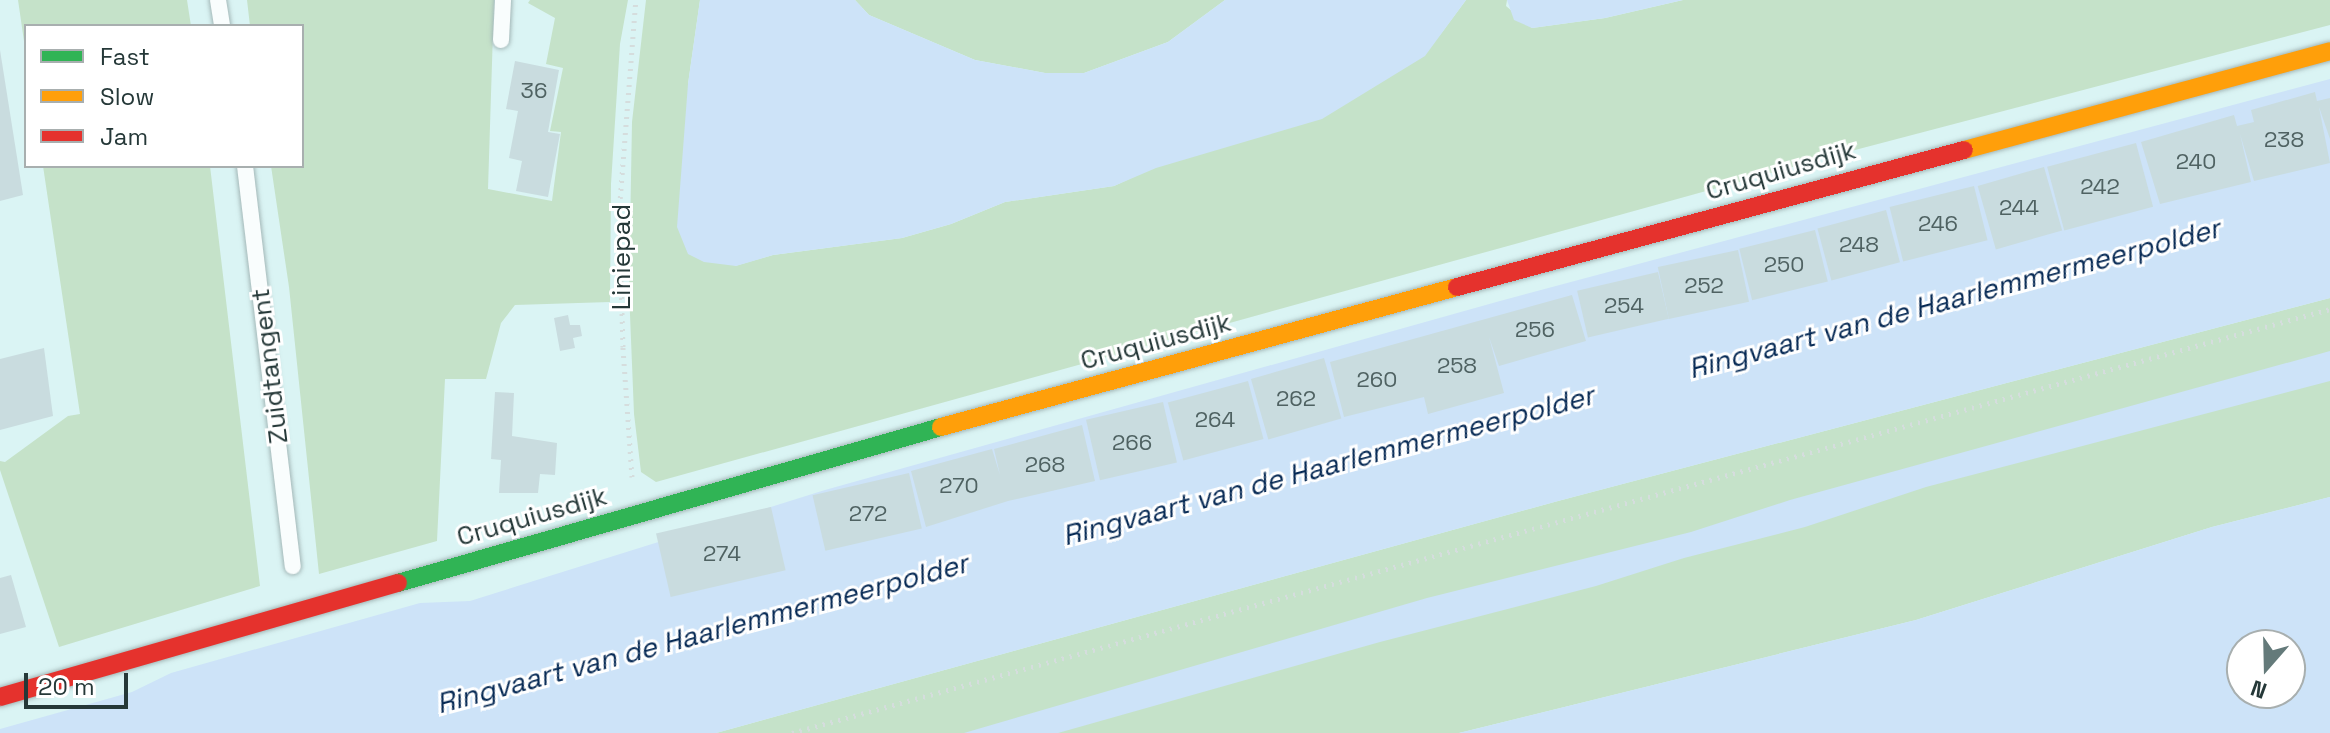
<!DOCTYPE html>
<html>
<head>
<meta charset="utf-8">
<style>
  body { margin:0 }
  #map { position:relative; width:2330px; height:733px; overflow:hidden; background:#daf4f4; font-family:"Space Grotesk",sans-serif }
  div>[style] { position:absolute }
  .green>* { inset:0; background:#c5e2c9 }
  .water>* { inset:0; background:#cde3f8 }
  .building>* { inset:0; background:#c9dcdf; transform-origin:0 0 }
  .path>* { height:5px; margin-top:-2.5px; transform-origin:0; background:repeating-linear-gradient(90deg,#d5dddd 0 2px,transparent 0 8px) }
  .roads { filter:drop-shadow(0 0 2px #a4b8b8) drop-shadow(0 0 2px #a4b8b8) }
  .lane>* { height:16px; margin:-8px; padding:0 8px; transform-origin:8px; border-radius:8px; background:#f9fdfd }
  .fast>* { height:18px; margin:-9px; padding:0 9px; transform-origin:9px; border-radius:9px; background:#30b455 }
  .slow>* { height:18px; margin:-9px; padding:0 9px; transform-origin:9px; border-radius:9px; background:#ff9f0a }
  .jam>* { height:18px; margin:-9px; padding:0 9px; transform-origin:9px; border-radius:9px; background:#e5322d }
  span { translate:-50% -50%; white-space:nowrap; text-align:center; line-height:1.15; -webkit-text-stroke:6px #fff; paint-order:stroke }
  .number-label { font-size:22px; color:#4f6262 }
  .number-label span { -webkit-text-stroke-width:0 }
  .street-label { font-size:26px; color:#253838 }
  .water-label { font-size:28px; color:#062954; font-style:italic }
  .legend { position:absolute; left:24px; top:24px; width:280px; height:144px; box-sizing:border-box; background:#fff; border:2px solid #a8afaf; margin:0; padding:10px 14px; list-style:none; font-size:24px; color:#253838 }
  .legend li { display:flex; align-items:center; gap:16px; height:40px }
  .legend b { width:40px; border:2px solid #a8afaf }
  .north { position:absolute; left:2226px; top:629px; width:80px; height:80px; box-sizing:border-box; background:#fff; border:2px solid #a8afaf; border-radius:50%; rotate:200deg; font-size:22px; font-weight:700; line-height:32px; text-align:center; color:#253838 }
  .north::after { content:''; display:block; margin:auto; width:28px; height:36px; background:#647a7a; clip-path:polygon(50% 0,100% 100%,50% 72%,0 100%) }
  .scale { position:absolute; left:24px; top:673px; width:104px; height:36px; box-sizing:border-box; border:4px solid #253838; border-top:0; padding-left:10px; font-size:24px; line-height:28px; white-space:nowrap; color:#253838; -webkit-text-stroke:6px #fff; paint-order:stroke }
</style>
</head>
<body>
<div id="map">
  <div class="green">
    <i style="clip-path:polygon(18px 0,187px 0,191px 26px,26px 26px,26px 55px)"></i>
    <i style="clip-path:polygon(247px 0,494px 0,488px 189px,552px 201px,561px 132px,550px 131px,563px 68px,546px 64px,555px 18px,528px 3px,530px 0,628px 0,620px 44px,611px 184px,610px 302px,515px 305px,501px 323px,486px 379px,445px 379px,437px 541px,319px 574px,289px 287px,271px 166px,302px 166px,302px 26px,250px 26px)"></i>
    <i style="clip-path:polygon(646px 0,700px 0,688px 84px,735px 266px,773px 255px,902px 238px,951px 224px,1005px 202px,1114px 186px,1440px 35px,1466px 0,1507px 0,1506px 6px,1532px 28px,1605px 18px,1683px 0,2330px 0,2330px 25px,1836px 155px,656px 482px,641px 472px,634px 414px,629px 290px,632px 122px)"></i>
    <i style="clip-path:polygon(855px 0,1225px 0,1168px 42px,1084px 73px,1045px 73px,975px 60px,869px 15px)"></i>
    <i style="clip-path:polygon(43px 166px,210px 166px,260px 586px,59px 647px,0 470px,0 461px,5px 462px,68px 416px,80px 414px)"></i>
    <i style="clip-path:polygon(2330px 298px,2330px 497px,2212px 527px,1916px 620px,1459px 733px,716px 733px,1558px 501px)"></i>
  </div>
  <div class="water">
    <i style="clip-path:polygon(700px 0,855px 0,869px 15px,975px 60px,1045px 73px,1084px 73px,1168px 42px,1225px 0,1466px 0,1425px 56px,1322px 119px,1156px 168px,1114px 186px,1005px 202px,951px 224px,902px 238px,773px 255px,736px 266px,704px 262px,688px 254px,677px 227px,688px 84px)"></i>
    <i style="clip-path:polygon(1507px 0,1683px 0,1605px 18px,1532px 28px,1514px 20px)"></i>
    <i style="clip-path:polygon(2330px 79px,2330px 298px,1558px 501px,716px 733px,0 733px,0 729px,132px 692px,171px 673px,420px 603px,470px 601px,825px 490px,1500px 301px)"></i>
    <i style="clip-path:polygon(2330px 351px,2330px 381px,1926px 487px,1805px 527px,1684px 558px,1596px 586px,1380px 642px,1058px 733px,964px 733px,1427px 598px,1691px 532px,1790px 500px)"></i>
    <i style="clip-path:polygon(evenodd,2330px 497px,2330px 733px,1459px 733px,1916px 620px,2212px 527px,2330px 497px,2242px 645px,2290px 645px,2290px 693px,2242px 693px,2242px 645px)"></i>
  </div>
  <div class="building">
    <i style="clip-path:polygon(0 50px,23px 195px,0 201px)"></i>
    <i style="clip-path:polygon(515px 61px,559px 70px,548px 132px,560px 134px,548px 197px,516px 191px,522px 161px,509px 158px,518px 111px,506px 109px)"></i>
    <i style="clip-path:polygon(2315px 92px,2317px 101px,2330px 98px,2330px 139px,2319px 107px,2330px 163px,2254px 181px,2240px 134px,2251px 182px,2160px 204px,2141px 142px,2234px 115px,2237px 126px,2254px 122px,2251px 110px)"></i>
    <i style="left:2136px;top:143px;width:66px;height:92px;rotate:75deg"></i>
    <i style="left:2044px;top:167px;width:66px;height:69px;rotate:74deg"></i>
    <i style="left:1974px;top:186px;width:56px;height:87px;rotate:76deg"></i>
    <i style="left:1886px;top:210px;width:54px;height:71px;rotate:75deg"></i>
    <i style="left:1815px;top:230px;width:53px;height:78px;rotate:76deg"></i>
    <i style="left:1738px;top:250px;width:53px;height:82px;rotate:78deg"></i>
    <i style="left:1658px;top:272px;width:48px;height:83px;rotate:77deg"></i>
    <i style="clip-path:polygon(1572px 295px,1586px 341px,1499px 366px,1489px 337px,1504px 393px,1428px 414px,1424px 397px,1344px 417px,1330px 362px)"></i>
    <i style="clip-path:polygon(568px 315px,570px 325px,580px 325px,582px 336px,573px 338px,575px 348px,560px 351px,554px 318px)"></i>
    <i style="clip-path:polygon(44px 348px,53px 416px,0 430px,0 359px)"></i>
    <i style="left:1324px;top:358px;width:63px;height:76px;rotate:74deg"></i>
    <i style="left:1248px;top:381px;width:60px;height:83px;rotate:75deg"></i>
    <i style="clip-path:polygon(495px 392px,514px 393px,512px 436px,557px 443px,555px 475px,540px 474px,538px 493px,499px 493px,501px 460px,491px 459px)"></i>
    <i style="left:1163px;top:402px;width:62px;height:79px;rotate:77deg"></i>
    <i style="clip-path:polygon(1082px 425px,1095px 481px,1008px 501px,926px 527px,911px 471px,992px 449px,1000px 475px,994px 449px)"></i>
    <i style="left:909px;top:473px;width:57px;height:99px;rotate:77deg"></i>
    <i style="left:771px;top:507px;width:65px;height:118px;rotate:77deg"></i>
    <i style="clip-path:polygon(11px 575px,26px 627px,0 634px,0 578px)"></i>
  </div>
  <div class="path">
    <i style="left:632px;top:477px;width:130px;rotate:-94deg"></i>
    <i style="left:623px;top:347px;width:133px;rotate:-91.7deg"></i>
    <i style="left:619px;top:214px;width:215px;rotate:-85.5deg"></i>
    <i style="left:792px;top:733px;width:1595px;rotate:-15.41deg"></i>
  </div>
  <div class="roads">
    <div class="lane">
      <i style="left:218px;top:0;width:26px;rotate:81deg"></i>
      <i style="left:501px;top:40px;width:40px;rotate:-87.1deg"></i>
      <i style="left:245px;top:166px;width:403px;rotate:83.2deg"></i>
    </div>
    <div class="fast">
      <i style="left:398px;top:583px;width:565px;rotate:-16.03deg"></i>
    </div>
    <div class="slow">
      <i style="left:1964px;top:150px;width:379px;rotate:-15.1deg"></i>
      <i style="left:941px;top:427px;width:535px;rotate:-15.18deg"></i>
    </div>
    <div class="jam">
      <i style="left:1457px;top:287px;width:525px;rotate:-15.12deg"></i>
      <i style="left:0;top:697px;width:414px;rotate:-16deg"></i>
    </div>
  </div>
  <div class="number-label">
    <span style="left:534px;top:91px">36</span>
    <span style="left:2284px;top:140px">238</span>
    <span style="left:2196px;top:162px">240</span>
    <span style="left:2100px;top:187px">242</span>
    <span style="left:2019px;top:208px">244</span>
    <span style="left:1938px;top:224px">246</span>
    <span style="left:1859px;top:245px">248</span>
    <span style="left:1784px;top:265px">250</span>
    <span style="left:1704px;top:286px">252</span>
    <span style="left:1624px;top:306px">254</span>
    <span style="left:1535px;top:330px">256</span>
    <span style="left:1457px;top:366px">258</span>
    <span style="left:1377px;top:380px">260</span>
    <span style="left:1296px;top:399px">262</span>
    <span style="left:1215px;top:420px">264</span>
    <span style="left:1132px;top:443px">266</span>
    <span style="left:1045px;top:465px">268</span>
    <span style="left:959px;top:486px">270</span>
    <span style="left:868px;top:514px">272</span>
    <span style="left:722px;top:554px">274</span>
  </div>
  <div class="street-label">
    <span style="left:1781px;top:171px;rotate:-16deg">Cruquiusdijk</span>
    <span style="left:622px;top:257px;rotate:-90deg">Liniepad</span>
    <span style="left:1156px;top:342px;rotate:-15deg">Cruquiusdijk</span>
    <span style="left:270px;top:366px;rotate:-97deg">Zuidtangent</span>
    <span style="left:532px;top:517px;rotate:-16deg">Cruquiusdijk</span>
  </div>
  <div class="water-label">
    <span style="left:1954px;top:298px;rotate:-15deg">Ringvaart van de Haarlemmermeerpolder</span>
    <span style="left:1328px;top:465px;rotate:-15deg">Ringvaart van de Haarlemmermeerpolder</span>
    <span style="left:702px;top:633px;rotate:-15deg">Ringvaart van de Haarlemmermeerpolder</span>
  </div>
  <ul class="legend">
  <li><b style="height:10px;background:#30b455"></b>Fast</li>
  <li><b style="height:10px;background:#ff9f0a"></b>Slow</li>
  <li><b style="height:10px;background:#e5322d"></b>Jam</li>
  </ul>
  <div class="north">N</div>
  <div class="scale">20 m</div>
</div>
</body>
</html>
